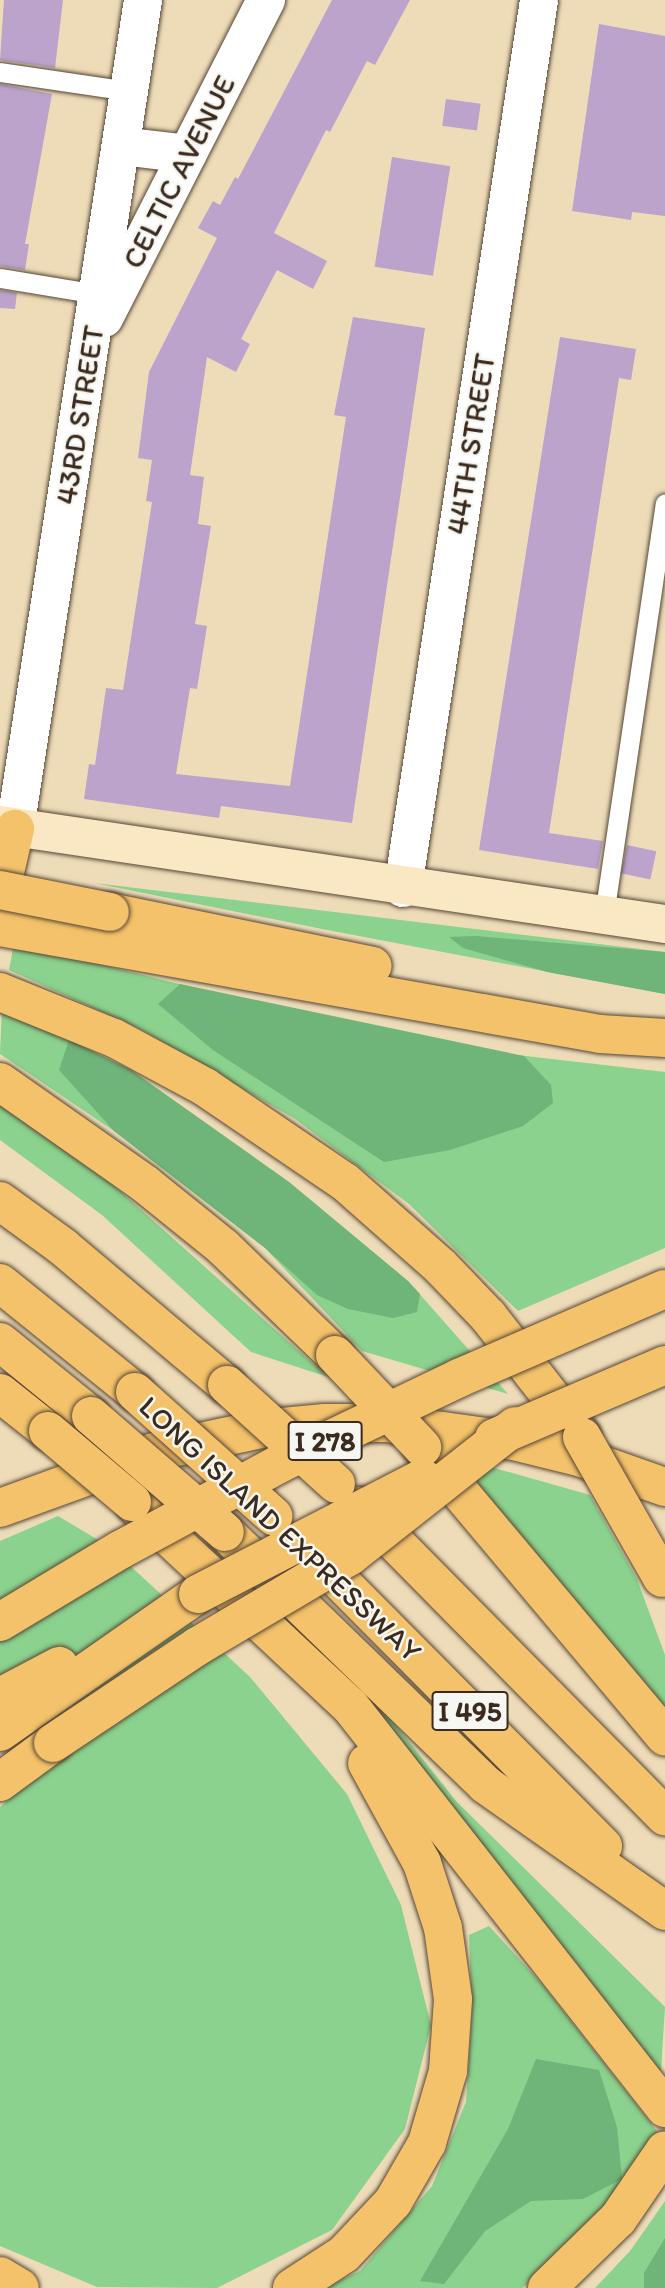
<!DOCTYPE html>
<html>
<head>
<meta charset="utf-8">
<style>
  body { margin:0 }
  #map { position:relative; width:665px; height:2288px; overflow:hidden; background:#eedcb9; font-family:Itim,sans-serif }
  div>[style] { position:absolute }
  .green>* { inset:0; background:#8ad28d }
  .forest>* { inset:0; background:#6fb478 }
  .building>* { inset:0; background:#bba3cb; transform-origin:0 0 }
  .roads { filter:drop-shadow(0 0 2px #564535) drop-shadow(0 0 2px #564535) }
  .lane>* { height:19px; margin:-9.5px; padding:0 9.5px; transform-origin:9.5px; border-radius:9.5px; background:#fff }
  .street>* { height:38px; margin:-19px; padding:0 19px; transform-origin:19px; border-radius:19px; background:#fff }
  .secondary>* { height:38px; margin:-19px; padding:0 19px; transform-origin:19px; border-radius:19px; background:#fae7c3 }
  .highway>* { height:38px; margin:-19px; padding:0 19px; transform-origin:19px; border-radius:19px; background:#f3c26a }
  .bridges { filter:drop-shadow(0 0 2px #564535) drop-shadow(0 0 2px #564535) }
  .highway-bridge>* { height:38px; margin:-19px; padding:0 19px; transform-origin:19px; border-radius:19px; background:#f3c26a }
  span { translate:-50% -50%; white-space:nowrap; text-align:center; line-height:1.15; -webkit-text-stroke:5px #f6f6f2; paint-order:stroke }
  .shield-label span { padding:2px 5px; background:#f6f6f2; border:2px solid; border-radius:5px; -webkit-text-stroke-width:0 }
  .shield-label { font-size:28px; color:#3b2a1e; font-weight:700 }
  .street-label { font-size:30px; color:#3b2a1e }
</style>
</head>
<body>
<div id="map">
  <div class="green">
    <i style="clip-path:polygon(94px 883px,665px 952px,665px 994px,322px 929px)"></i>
    <i style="clip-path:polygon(14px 943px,252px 1002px,491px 1052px,665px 1072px,665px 1248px,518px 1311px,409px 1204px,295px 1119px,140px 1029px,9px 970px)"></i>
    <i style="clip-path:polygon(2px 1008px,131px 1070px,289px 1182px,408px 1281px,508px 1394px,362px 1351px,265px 1248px,114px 1131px,0 1054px)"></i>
    <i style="clip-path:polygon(0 1101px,91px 1165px,328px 1377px,251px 1352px,102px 1215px,0 1140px)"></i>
    <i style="clip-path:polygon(434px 1451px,590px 1495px,637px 1579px,665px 1655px,665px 1714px)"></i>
    <i style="clip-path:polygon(58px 1516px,110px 1547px,250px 1677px,347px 1794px,401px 1905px,431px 2025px,405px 2129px,332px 2230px,217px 2288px,97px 2287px,0 2246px,0 1807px,59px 1753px,0 1696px,0 1541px)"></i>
    <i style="clip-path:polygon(315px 1646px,376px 1700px,457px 1802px,665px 2007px,661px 2071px,586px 1988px,394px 1731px)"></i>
    <i style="clip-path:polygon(489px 1926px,542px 1984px,660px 2135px,593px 2236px,522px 2288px,324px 2288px,360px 2271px,432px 2186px,466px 2102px,472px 2010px,469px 1935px)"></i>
    <i style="clip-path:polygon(665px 2201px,665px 2288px,595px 2288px,630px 2251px)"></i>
  </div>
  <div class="forest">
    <i style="clip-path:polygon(476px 936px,665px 952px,665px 994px,547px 972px,463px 948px,449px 937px)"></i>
    <i style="clip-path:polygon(180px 984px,524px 1056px,551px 1085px,553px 1103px,523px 1126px,450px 1150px,384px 1162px,213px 1050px,158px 1004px)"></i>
    <i style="clip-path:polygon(69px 1040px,131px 1070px,289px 1182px,408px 1281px,420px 1294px,417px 1312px,393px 1318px,348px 1309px,317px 1295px,265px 1248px,114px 1131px,59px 1070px)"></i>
    <i style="clip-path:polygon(536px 2059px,599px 2070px,617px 2127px,622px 2179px,583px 2199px,531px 2201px,485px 2231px,444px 2284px,420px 2281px,508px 2129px)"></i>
    <i style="clip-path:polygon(665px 2238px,665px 2288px,644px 2288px,644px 2273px)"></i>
  </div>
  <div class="building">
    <i style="clip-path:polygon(4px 0,63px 0,55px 68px,0 60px)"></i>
    <i style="clip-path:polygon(332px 0,410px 0,375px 65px,367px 61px,330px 132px,326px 130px,274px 233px,327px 261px,313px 289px,277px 270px,241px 339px,250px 344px,236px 372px,207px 357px,190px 475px,204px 477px,198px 524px,211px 526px,195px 624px,207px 626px,197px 689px,190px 688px,176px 774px,290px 786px,346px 417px,334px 415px,353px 317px,425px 328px,352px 823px,221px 806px,219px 818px,84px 799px,89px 764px,95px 765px,106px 688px,123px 690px,152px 502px,146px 501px,152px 460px,138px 458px,149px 372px,217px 238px,198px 228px,213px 201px,220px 205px,235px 177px,238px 179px)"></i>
    <i style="clip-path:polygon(599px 24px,665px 36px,665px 216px,632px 212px,631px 220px,572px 211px)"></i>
    <i style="clip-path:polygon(0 84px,52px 94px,25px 244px,29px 244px,25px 270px,0 266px)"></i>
    <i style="left:446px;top:99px;width:35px;height:27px;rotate:8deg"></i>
    <i style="left:392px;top:157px;width:59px;height:111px;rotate:9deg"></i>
    <i style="clip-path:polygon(0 290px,17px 293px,15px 309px,0 308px)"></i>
    <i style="clip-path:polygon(560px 337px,636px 349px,631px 380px,619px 378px,549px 833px,603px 841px,598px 869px,479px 850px)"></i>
    <i style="left:627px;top:845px;width:30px;height:29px;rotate:12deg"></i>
  </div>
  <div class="roads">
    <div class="lane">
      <i style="left:0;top:72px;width:130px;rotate:8.4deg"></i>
      <i style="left:0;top:278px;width:99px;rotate:9.3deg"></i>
      <i style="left:604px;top:915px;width:416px;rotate:-81.6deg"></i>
    </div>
    <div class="street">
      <i style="left:121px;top:146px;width:67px;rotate:6.8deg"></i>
      <i style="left:104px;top:318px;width:357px;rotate:-63deg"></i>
      <i style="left:15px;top:829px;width:839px;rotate:-81.22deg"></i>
      <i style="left:403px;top:888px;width:898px;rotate:-81.29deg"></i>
    </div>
    <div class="secondary">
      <i style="left:0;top:825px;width:672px;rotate:8.47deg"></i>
    </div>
    <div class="highway">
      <i style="left:0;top:894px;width:67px;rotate:-77deg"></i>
      <i style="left:110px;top:912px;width:268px;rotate:11.6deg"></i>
      <i style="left:0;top:927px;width:609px;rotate:10.11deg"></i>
      <i style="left:600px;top:1034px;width:65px;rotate:3.5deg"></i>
      <i style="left:0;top:992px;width:123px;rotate:22deg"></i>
      <i style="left:114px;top:1038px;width:103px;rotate:28.3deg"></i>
      <i style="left:205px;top:1087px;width:169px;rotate:34.2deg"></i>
      <i style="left:345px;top:1182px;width:128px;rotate:41.5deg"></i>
      <i style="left:441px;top:1267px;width:68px;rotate:46.2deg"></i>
      <i style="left:488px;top:1316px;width:151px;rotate:52deg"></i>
      <i style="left:0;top:1082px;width:177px;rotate:35.1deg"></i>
      <i style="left:145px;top:1184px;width:100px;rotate:38.9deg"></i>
      <i style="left:223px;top:1247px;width:156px;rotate:44deg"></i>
      <i style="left:0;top:1201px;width:78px;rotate:36.1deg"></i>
      <i style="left:63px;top:1247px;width:214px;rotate:40.1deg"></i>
      <i style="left:0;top:1283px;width:174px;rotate:38.9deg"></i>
      <i style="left:0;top:1342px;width:117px;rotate:39.1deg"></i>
      <i style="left:0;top:1393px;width:61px;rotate:38.4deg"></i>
      <i style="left:422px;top:1447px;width:378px;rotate:50deg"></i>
      <i style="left:136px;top:1506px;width:293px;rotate:43.1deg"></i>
      <i style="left:350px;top:1706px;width:511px;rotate:51.92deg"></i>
      <i style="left:359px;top:1506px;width:436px;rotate:45.4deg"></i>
      <i style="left:0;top:1508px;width:164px;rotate:-20deg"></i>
      <i style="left:154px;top:1452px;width:109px;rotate:-12.1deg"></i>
      <i style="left:261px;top:1429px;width:64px;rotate:-5.4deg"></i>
      <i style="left:325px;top:1423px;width:61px"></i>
      <i style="left:386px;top:1423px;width:129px;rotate:8deg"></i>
      <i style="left:514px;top:1441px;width:70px;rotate:14deg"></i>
      <i style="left:582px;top:1458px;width:88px;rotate:19.3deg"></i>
      <i style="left:225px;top:1532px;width:363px;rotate:44.1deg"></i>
      <i style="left:486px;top:1785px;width:219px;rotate:35.1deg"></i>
      <i style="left:305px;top:1546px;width:423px;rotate:45.2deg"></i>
      <i style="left:0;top:1697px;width:67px;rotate:-27.7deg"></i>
      <i style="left:0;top:1732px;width:241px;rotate:-34.9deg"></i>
      <i style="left:0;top:1782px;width:66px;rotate:-36.3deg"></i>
      <i style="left:0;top:2276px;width:23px;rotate:31deg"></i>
      <i style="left:292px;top:2288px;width:62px;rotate:-33.2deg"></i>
      <i style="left:344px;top:2254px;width:71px;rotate:-46.7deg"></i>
      <i style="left:393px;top:2202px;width:68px;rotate:-60deg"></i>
      <i style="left:427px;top:2143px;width:75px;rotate:-73.7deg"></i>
      <i style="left:448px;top:2071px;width:72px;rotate:-86deg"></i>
      <i style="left:453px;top:1999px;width:72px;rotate:-98deg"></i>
      <i style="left:443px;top:1928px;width:68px;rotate:-107.9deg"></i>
      <i style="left:422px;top:1863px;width:114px;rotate:-118.8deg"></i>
      <i style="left:547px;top:2288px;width:99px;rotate:-44.2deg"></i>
      <i style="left:618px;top:2219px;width:83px;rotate:-55.7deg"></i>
    </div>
  </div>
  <div class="bridges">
    <div class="highway-bridge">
      <i style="left:0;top:890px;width:112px;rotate:11.3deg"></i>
      <i style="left:335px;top:1355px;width:127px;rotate:46.6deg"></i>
      <i style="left:227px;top:1385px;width:147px;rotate:42.2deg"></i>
      <i style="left:135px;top:1392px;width:186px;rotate:41.9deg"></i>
      <i style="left:91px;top:1416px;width:177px;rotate:40.9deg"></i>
      <i style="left:48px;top:1431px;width:110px;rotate:40.2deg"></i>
      <i style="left:582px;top:1437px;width:162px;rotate:60.4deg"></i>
      <i style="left:494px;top:1438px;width:186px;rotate:-23.1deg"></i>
      <i style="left:198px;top:1594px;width:253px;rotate:-27.3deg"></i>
      <i style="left:0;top:1622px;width:140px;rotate:-31deg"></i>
      <i style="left:120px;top:1550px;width:183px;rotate:-28.4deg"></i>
      <i style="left:281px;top:1463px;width:197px;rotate:-25.5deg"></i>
      <i style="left:459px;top:1378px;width:224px;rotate:-23.4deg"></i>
      <i style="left:53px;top:1743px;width:174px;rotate:-33.8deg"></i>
      <i style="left:198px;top:1646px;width:177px;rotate:-30.6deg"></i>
      <i style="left:350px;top:1556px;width:210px;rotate:-38.2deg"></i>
    </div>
  </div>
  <div class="shield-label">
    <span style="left:325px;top:1441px">I 278</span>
    <span style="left:470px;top:1711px">I 495</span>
  </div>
  <div class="street-label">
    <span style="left:179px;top:172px;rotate:-63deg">CELTIC AVENUE</span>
    <span style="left:80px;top:415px;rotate:-81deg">43RD STREET</span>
    <span style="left:471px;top:444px;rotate:-81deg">44TH STREET</span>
    <span style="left:280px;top:1529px;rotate:43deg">LONG ISLAND EXPRESSWAY</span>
  </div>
</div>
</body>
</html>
